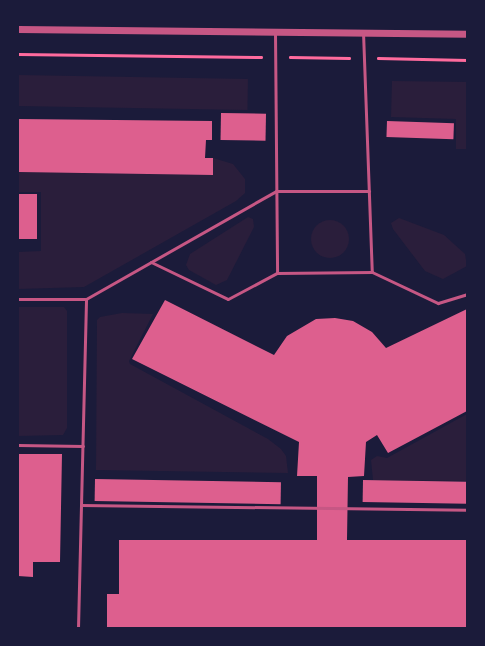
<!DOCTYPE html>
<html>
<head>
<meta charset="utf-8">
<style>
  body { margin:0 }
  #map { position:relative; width:485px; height:646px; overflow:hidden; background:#1b1b3a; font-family:"Fira Sans",sans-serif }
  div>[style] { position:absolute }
  .green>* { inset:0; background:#2a1e3b; transform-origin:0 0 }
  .round { border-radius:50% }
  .building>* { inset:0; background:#dd5f8e; transform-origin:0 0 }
  .path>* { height:2.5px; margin:-1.25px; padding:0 1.25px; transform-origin:1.25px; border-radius:1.25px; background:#ff6b9d }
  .service>* { height:3px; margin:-1.5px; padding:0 1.5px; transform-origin:1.5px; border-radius:1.5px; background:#c65784 }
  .tertiary>* { height:7px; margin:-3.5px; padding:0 3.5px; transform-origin:3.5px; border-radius:3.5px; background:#c65784 }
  span { translate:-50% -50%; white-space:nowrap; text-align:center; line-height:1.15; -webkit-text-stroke:3px #1b1b3a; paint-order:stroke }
  .frame { position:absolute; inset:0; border:19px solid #1b1b3a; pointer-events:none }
</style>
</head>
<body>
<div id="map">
  <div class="green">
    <i style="left:18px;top:75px;width:230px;height:31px;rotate:1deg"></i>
    <i style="clip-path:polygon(392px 81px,467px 82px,467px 149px,456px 149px,456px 119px,391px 117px)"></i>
    <i style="clip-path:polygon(213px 158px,233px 164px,245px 179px,245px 193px,236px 201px,84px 287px,18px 289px,18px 252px,41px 251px,41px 192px,18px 192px,18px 172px,213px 175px)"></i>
    <i style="clip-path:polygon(248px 217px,253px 219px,254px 227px,227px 280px,216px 285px,189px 270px,186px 265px,190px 254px)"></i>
    <i style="clip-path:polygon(399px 218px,444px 235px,465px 254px,467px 266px,443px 279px,425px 271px,393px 229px,391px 223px)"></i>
    <i class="round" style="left:311px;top:220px;width:38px;height:38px"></i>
    <i style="clip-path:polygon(18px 307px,64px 307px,67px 311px,67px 428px,63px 435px,18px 436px)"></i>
    <i style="clip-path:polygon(122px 313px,153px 314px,129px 361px,130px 364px,268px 439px,281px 449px,286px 456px,288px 473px,96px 470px,97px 320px,100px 317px)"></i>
    <i style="clip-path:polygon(467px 414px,467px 481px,373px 480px,371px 460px,377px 456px,387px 458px)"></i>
  </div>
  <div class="building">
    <i style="left:221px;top:113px;width:45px;height:27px;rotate:1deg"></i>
    <i style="clip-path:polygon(18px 119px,212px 121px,212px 140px,206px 140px,205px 158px,213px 158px,213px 175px,18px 172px)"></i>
    <i style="left:387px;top:121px;width:67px;height:16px;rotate:2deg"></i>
    <i style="left:18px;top:194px;width:19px;height:45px"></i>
    <i style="clip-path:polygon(165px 300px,274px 355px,287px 336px,316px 319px,335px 318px,353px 321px,372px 332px,386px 348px,467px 309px,467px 411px,388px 453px,377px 435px,366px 442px,364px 476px,348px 477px,347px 540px,467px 540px,467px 628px,107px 628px,107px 594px,119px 594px,119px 540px,317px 540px,317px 476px,297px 476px,299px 442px,132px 359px)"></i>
    <i style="clip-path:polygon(18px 454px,62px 454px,60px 562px,33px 562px,33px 577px,18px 576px)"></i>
    <i style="left:95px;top:479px;width:186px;height:22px;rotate:1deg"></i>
    <i style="left:363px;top:480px;width:104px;height:22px;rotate:1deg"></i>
  </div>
  <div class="path">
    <i style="left:18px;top:54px;width:243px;rotate:0.7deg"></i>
    <i style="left:290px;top:57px;width:59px;rotate:1deg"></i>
    <i style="left:378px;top:58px;width:89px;rotate:1.3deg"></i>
  </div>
  <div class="service">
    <i style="left:363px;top:32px;width:240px;rotate:87.9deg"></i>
    <i style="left:275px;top:33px;width:240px;rotate:89.5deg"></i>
    <i style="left:151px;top:262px;width:85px;rotate:25.7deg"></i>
    <i style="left:228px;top:299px;width:55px;rotate:-28deg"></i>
    <i style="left:277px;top:273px;width:95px;rotate:-0.6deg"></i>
    <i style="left:372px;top:272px;width:73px;rotate:25.2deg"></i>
    <i style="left:438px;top:303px;width:30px;rotate:-17deg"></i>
    <i style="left:18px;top:299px;width:68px"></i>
    <i style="left:18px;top:445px;width:65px;rotate:0.9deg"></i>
    <i style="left:81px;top:505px;width:386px;rotate:0.7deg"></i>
    <i style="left:78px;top:628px;width:329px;rotate:-88.6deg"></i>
    <i style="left:86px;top:299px;width:219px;rotate:-29.6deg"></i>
    <i style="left:276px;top:191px;width:93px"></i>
  </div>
  <div class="tertiary">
    <i style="left:18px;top:29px;width:449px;rotate:0.6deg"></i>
  </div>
  <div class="frame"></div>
</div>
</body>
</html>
